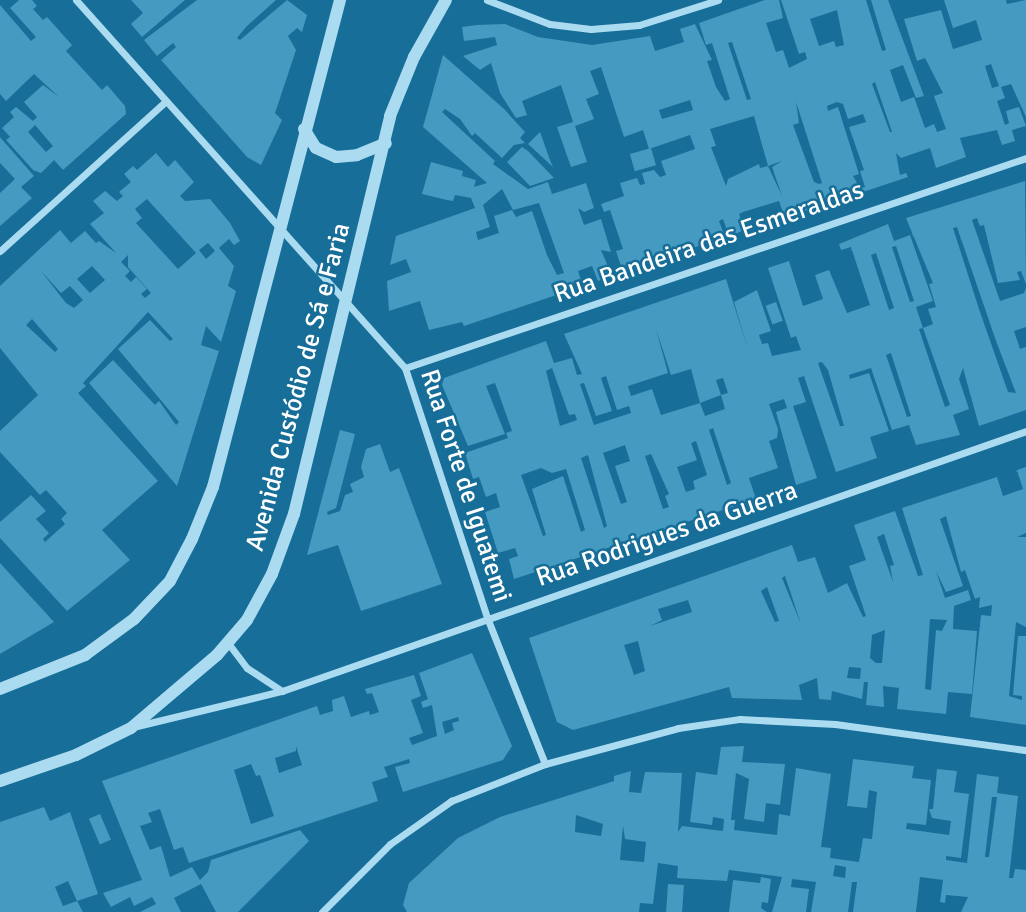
<!DOCTYPE html>
<html>
<head>
<meta charset="utf-8">
<style>
  body { margin:0 }
  #map { position:relative; width:1026px; height:912px; overflow:hidden; background:#176e98; font-family:Signika,sans-serif }
  div>[style] { position:absolute }
  .building>* { inset:0; background:#449ac0; transform-origin:0 0 }
  .minor>* { height:7px; margin:-3.5px; padding:0 3.5px; transform-origin:3.5px; border-radius:3.5px; background:#abdbf1 }
  .tertiary>* { height:12px; margin:-6px; padding:0 6px; transform-origin:6px; border-radius:6px; background:#abdbf1 }
  span { translate:-50% -50%; white-space:nowrap; text-align:center; line-height:1.15; -webkit-text-stroke:5px #176e98; paint-order:stroke }
  .street-label { font-size:26px; color:#fff }
</style>
</head>
<body>
<div id="map">
  <div class="building">
    <i style="clip-path:polygon(evenodd,19px 0,32px 0,37px 6px,33px 9px,43px 20px,47px 17px,72px 45px,66px 51px,102px 90px,107px 85px,125px 106px,126px 114px,63px 170px,54px 160px,41px 173px,33px 170px,6px 140px,10px 137px,2px 128px,14px 117px,10px 112px,16px 107px,33px 121px,37px 117px,24px 102px,43px 85px,59px 97px,34px 74px,6px 101px,0 94px,0 5px,31px 41px,36px 37px,10px 8px,19px 0,35px 125px,53px 146px,46px 152px,28px 132px,35px 125px)"></i>
    <i style="clip-path:polygon(131px 0,185px 0,142px 37px,131px 24px,143px 13px)"></i>
    <i style="clip-path:polygon(197px 0,276px 0,246px 27px,237px 38px,240px 40px,287px 0,307px 15px,302px 32px,297px 28px,288px 36px,296px 50px,275px 113px,282px 120px,261px 165px,247px 157px,161px 60px,176px 47px,173px 43px,157px 56px,144px 40px)"></i>
    <i style="clip-path:polygon(evenodd,765px 0,779px 0,783px 18px,766px 23px,776px 52px,783px 50px,789px 68px,807px 59px,805px 52px,799px 54px,781px 0,866px 0,882px 51px,886px 50px,871px 0,888px 0,924px 96px,916px 98px,903px 65px,890px 70px,901px 102px,914px 97px,925px 128px,934px 124px,937px 132px,946px 129px,934px 96px,943px 93px,925px 58px,917px 61px,904px 19px,941px 10px,953px 49px,982px 40px,976px 20px,953px 28px,944px 0,1006px 0,1007px 4px,1026px 0,1026px 117px,1011px 84px,1001px 87px,1005px 98px,997px 101px,1005px 125px,1009px 123px,1006px 111px,1019px 107px,1026px 126px,1012px 130px,1015px 141px,1002px 145px,997px 130px,960px 138px,966px 157px,936px 168px,930px 148px,901px 158px,896px 153px,900px 175px,906px 173px,908px 177px,785px 218px,779px 201px,743px 212px,739px 214px,745px 230px,729px 236px,723px 219px,719px 221px,725px 237px,623px 272px,616px 251px,623px 249px,610px 210px,604px 212px,601px 204px,624px 196px,620px 183px,637px 178px,640px 185px,645px 184px,642px 173px,654px 170px,660px 177px,666px 175px,661px 161px,695px 149px,690px 135px,649px 149px,643px 130px,624px 137px,601px 67px,590px 71px,599px 94px,586px 99px,594px 119px,575px 126px,587px 162px,571px 167px,557px 127px,573px 122px,561px 85px,522px 101px,527px 115px,516px 118px,500px 93px,491px 63px,480px 70px,463px 56px,497px 45px,495px 37px,464px 41px,462px 27px,477px 25px,505px 24px,538px 37px,592px 45px,650px 36px,655px 51px,684px 42px,680px 29px,695px 24px,712px 60px,707px 61px,716px 87px,725px 101px,730px 99px,712px 43px,706px 45px,699px 23px,765px 0,837px 10px,844px 45px,836px 47px,834px 41px,819px 46px,810px 19px,837px 10px,765px 0,732px 42px,751px 99px,747px 100px,728px 43px,732px 42px,765px 0,991px 64px,999px 86px,992px 88px,985px 66px,991px 64px,765px 0,875px 82px,892px 132px,890px 132px,872px 84px,875px 82px,765px 0,690px 100px,693px 110px,662px 119px,659px 110px,690px 100px,765px 0,796px 102px,822px 183px,819px 184px,814px 182px,793px 125px,799px 123px,796px 102px,765px 0,837px 102px,843px 104px,848px 119px,863px 114px,866px 122px,849px 127px,864px 170px,860px 171px,865px 187px,860px 188px,853px 176px,859px 174px,838px 107px,828px 111px,827px 106px,837px 102px,765px 0,754px 116px,768px 166px,782px 161px,772px 167px,782px 196px,768px 166px,760px 168px,759px 164px,728px 179px,726px 186px,711px 147px,716px 146px,710px 129px,754px 116px)"></i>
    <i style="clip-path:polygon(evenodd,443px 55px,504px 109px,525px 132px,520px 138px,525px 143px,514px 145px,502px 158px,475px 133px,472px 136px,460px 119px,445px 109px,442px 112px,495px 161px,493px 164px,528px 189px,548px 182px,552px 194px,586px 183px,594px 208px,584px 212px,578px 208px,584px 225px,601px 219px,611px 252px,601px 250px,612px 276px,598px 281px,592px 266px,578px 271px,583px 286px,464px 326px,462px 322px,429px 330px,420px 301px,389px 311px,387px 281px,411px 272px,406px 259px,390px 265px,396px 236px,475px 208px,471px 198px,455px 195px,453px 201px,447px 200px,422px 194px,431px 162px,463px 171px,462px 176px,476px 180px,474px 187px,487px 183px,423px 127px,443px 55px,502px 189px,513px 210px,539px 203px,564px 273px,557px 275px,547px 255px,532px 211px,516px 217px,512px 210px,494px 216px,499px 233px,478px 240px,476px 232px,490px 227px,483px 205px,502px 189px)"></i>
    <i style="clip-path:polygon(540px 132px,550px 160px,553px 167px,528px 144px)"></i>
    <i style="clip-path:polygon(0 137px,34px 176px,21px 187px,32px 198px,0 226px,0 193px,15px 179px,0 163px)"></i>
    <i style="clip-path:polygon(522px 147px,528px 151px,554px 178px,530px 186px,507px 162px)"></i>
    <i style="left:651px;top:148px;width:18px;height:22px;rotate:74deg"></i>
    <i style="clip-path:polygon(evenodd,156px 153px,168px 167px,175px 160px,194px 182px,180px 196px,185px 201px,210px 199px,230px 223px,240px 241px,234px 245px,229px 239px,219px 248px,234px 266px,228px 286px,236px 291px,221px 342px,206px 326px,201px 345px,219px 351px,177px 486px,89px 383px,113px 360px,155px 405px,159px 401px,176px 425px,179px 422px,118px 349px,150px 320px,170px 341px,173px 339px,148px 312px,83px 383px,86px 386px,78px 393px,158px 481px,102px 530px,130px 560px,67px 611px,0 538px,0 522px,31px 495px,46px 511px,36px 519px,49px 533px,43px 539px,45px 542px,65px 524px,61px 519px,67px 513px,46px 490px,40px 495px,0 452px,0 431px,38px 395px,0 348px,0 286px,60px 230px,71px 243px,85px 231px,96px 243px,99px 241px,116px 253px,90px 224px,104px 213px,93px 201px,105px 191px,117px 201px,123px 196px,119px 192px,131px 182px,124px 174px,133px 166px,137px 170px,156px 153px,147px 199px,196px 253px,178px 269px,136px 223px,142px 218px,135px 209px,147px 199px,156px 153px,208px 243px,215px 251px,206px 259px,199px 250px,208px 243px,156px 153px,128px 255px,128px 267px,151px 293px,145px 298px,141px 294px,147px 289px,136px 277px,131px 282px,125px 276px,130px 271px,121px 262px,128px 255px,156px 153px,92px 266px,105px 280px,90px 293px,77px 279px,92px 266px,156px 153px,41px 271px,61px 293px,70px 286px,83px 300px,74px 308px,66px 303px,41px 271px,156px 153px,32px 319px,58px 349px,55px 352px,26px 325px,32px 319px)"></i>
    <i style="clip-path:polygon(evenodd,1025px 181px,1026px 284px,1021px 271px,1017px 272px,1020px 280px,998px 283px,984px 225px,980px 226px,977px 218px,972px 220px,1000px 301px,1024px 293px,1026px 288px,1026px 327px,1014px 331px,1020px 349px,1026px 347px,1026px 410px,979px 426px,963px 368px,959px 379px,969px 409px,953px 415px,960px 435px,916px 445px,909px 425px,892px 430px,871px 368px,849px 375px,850px 379px,869px 373px,889px 431px,870px 437px,877px 458px,836px 472px,804px 376px,798px 378px,806px 402px,793px 406px,817px 478px,796px 485px,776px 412px,787px 408px,784px 399px,769px 404px,778px 429px,777px 438px,769px 441px,778px 468px,749px 478px,756px 499px,514px 579px,509px 559px,518px 556px,515px 548px,498px 553px,485px 512px,500px 507px,496px 493px,486px 497px,479px 477px,473px 479px,465px 453px,508px 438px,506px 433px,512px 431px,495px 383px,486px 386px,505px 434px,468px 446px,442px 385px,444px 378px,546px 341px,554px 363px,572px 358px,577px 375px,582px 374px,564px 334px,726px 279px,748px 350px,734px 302px,757px 290px,771px 331px,759px 335px,762px 344px,768px 343px,772px 356px,796px 351px,801px 350px,796px 336px,791px 338px,768px 268px,789px 261px,803px 306px,823px 299px,815px 275px,829px 270px,847px 313px,870px 305px,851px 247px,841px 250px,839px 244px,888px 224px,894px 241px,910px 235px,933px 301px,916px 307px,923px 328px,919px 329px,945px 407px,950px 405px,923px 328px,933px 324px,928px 309px,936px 307px,929px 284px,933px 283px,906px 218px,1025px 181px,957px 227px,996px 341px,1016px 393px,1008px 392px,979px 309px,953px 228px,957px 227px,1025px 181px,896px 246px,914px 301px,910px 302px,892px 247px,896px 246px,1025px 181px,876px 253px,894px 308px,889px 310px,871px 255px,876px 253px,1025px 181px,656px 329px,671px 375px,691px 369px,700px 403px,721px 395px,725px 409px,705px 416px,700px 403px,661px 415px,652px 389px,631px 396px,628px 386px,668px 373px,656px 329px,1025px 181px,891px 353px,911px 416px,907px 417px,886px 355px,891px 353px,1025px 181px,822px 362px,828px 370px,844px 426px,840px 426px,818px 363px,822px 362px,1025px 181px,552px 368px,569px 415px,575px 414px,577px 420px,560px 426px,546px 371px,552px 368px,1025px 181px,606px 376px,617px 410px,629px 406px,631px 413px,594px 425px,580px 384px,584px 383px,596px 416px,612px 411px,601px 378px,606px 376px,1025px 181px,723px 378px,728px 393px,721px 395px,716px 380px,723px 378px,1025px 181px,713px 428px,731px 483px,727px 485px,709px 430px,713px 428px,1025px 181px,696px 441px,707px 475px,693px 481px,695px 489px,686px 492px,677px 467px,697px 460px,691px 443px,696px 441px,1025px 181px,625px 445px,630px 461px,615px 466px,627px 502px,621px 504px,603px 453px,625px 445px,1025px 181px,651px 454px,669px 494px,665px 496px,669px 507px,663px 509px,645px 456px,651px 454px,1025px 181px,588px 455px,607px 526px,604px 528px,581px 458px,588px 455px,1025px 181px,541px 468px,552px 473px,566px 469px,585px 530px,581px 532px,563px 476px,532px 489px,546px 535px,543px 536px,521px 475px,541px 468px)"></i>
    <i style="left:776px;top:302px;width:20px;height:11px;rotate:70deg"></i>
    <i style="clip-path:polygon(340px 430px,355px 434px,336px 508px,327px 512px,328px 515px,340px 511px,345px 495px,353px 492px,350px 484px,364px 477px,361px 467px,366px 449px,380px 444px,390px 472px,399px 468px,442px 584px,361px 611px,338px 545px,307px 555px)"></i>
    <i style="clip-path:polygon(evenodd,1026px 467px,1026px 533px,1017px 537px,1026px 537px,1026px 627px,1016px 622px,1009px 696px,1022px 700px,1022px 696px,1013px 695px,1018px 636px,1026px 636px,1026px 725px,970px 717px,981px 615px,991px 616px,992px 605px,979px 608px,980px 597px,975px 599px,965px 570px,961px 572px,946px 516px,940px 519px,963px 586px,946px 592px,936px 571px,945px 598px,968px 590px,971px 600px,954px 606px,953px 629px,977px 631px,972px 694px,948px 692px,946px 714px,897px 709px,899px 688px,883px 686px,884px 707px,866px 705px,868px 682px,864px 682px,862px 699px,832px 691px,831px 700px,819px 699px,817px 678px,799px 685px,802px 700px,732px 698px,729px 687px,573px 730px,557px 722px,529px 638px,792px 545px,798px 562px,815px 557px,828px 593px,847px 583px,863px 617px,866px 616px,849px 566px,866px 560px,854px 525px,895px 511px,918px 576px,923px 575px,902px 508px,997px 477px,1003px 496px,1023px 489px,1017px 470px,1026px 467px,884px 534px,894px 565px,890px 566px,893px 582px,877px 537px,884px 534px,1026px 467px,785px 576px,801px 624px,782px 578px,785px 576px,1026px 467px,767px 587px,779px 621px,775px 622px,761px 591px,767px 587px,1026px 467px,688px 600px,692px 612px,650px 626px,662px 620px,658px 609px,688px 600px,1026px 467px,930px 619px,947px 620px,942px 631px,936px 630px,931px 690px,925px 689px,930px 619px,1026px 467px,885px 630px,882px 663px,876px 663px,870px 658px,872px 635px,885px 630px,1026px 467px,638px 641px,645px 671px,634px 675px,624px 645px,638px 641px,1026px 467px,849px 667px,861px 668px,860px 679px,847px 678px,849px 667px)"></i>
    <i style="clip-path:polygon(0 563px,54px 622px,0 654px)"></i>
    <i style="clip-path:polygon(evenodd,472px 653px,512px 746px,503px 760px,403px 792px,395px 767px,410px 763px,409px 759px,384px 767px,388px 777px,372px 782px,378px 801px,189px 863px,183px 847px,174px 850px,160px 809px,148px 813px,152px 822px,140px 826px,150px 850px,161px 846px,170px 877px,192px 867px,200px 880px,208px 872px,211px 860px,300px 830px,309px 841px,238px 912px,216px 912px,201px 884px,174px 898px,181px 912px,140px 912px,156px 904px,152px 897px,134px 906px,130px 897px,111px 907px,103px 893px,142px 880px,102px 781px,317px 706px,320px 715px,333px 711px,332px 700px,344px 696px,351px 717px,369px 711px,370px 715px,379px 712px,372px 693px,367px 694px,365px 689px,414px 675px,421px 696px,411px 700px,423px 733px,409px 738px,412px 745px,437px 736px,432px 705px,423px 708px,421px 702px,428px 699px,419px 673px,472px 653px,458px 717px,459px 721px,452px 723px,454px 730px,445px 734px,442px 722px,458px 717px,472px 653px,296px 746px,302px 765px,279px 773px,275px 758px,296px 751px,296px 746px,472px 653px,251px 764px,256px 776px,260px 775px,274px 816px,251px 824px,234px 770px,251px 764px)"></i>
    <i style="clip-path:polygon(evenodd,744px 746px,742px 762px,785px 764px,780px 805px,766px 803px,764px 822px,744px 819px,749px 779px,736px 773px,731px 820px,735px 820px,734px 830px,777px 835px,779px 814px,790px 816px,796px 768px,831px 774px,821px 847px,831px 848px,830px 858px,859px 862px,863px 838px,872px 839px,877px 792px,869px 790px,867px 808px,847px 806px,853px 759px,914px 766px,912px 778px,931px 780px,926px 825px,907px 823px,906px 829px,949px 835px,951px 821px,932px 818px,929px 809px,933px 809px,937px 769px,957px 771px,954px 792px,969px 794px,961px 858px,946px 856px,946px 860px,967px 863px,977px 774px,999px 777px,997px 793px,1018px 796px,1009px 878px,1013px 878px,1015px 869px,1026px 870px,1026px 912px,961px 912px,968px 897px,946px 895px,945px 903px,940px 902px,943px 880px,920px 877px,916px 912px,853px 912px,857px 882px,852px 882px,848px 912px,811px 912px,816px 882px,792px 879px,791px 887px,809px 889px,806px 912px,772px 912px,782px 877px,729px 870px,727px 881px,677px 878px,678px 866px,658px 863px,653px 904px,640px 903px,639px 912px,407px 912px,403px 905px,409px 883px,458px 838px,500px 817px,614px 781px,614px 776px,631px 771px,629px 792px,641px 793px,645px 772px,682px 773px,678px 832px,682px 826px,723px 831px,724px 819px,713px 817px,712px 825px,690px 822px,696px 772px,717px 775px,721px 747px,744px 746px,992px 797px,997px 797px,989px 857px,985px 857px,992px 797px,744px 746px,576px 815px,603px 824px,601px 836px,575px 832px,576px 815px,744px 746px,623px 826px,625px 839px,646px 842px,644px 862px,620px 860px,623px 826px,744px 746px,835px 865px,846px 867px,845px 878px,833px 876px,835px 865px)"></i>
    <i style="clip-path:polygon(evenodd,44px 807px,50px 821px,70px 812px,98px 894px,77px 901px,83px 912px,0 912px,0 822px,44px 807px,68px 881px,77px 901px,63px 906px,55px 887px,68px 881px)"></i>
    <i style="left:100px;top:814px;width:28px;height:12px;rotate:67deg"></i>
    <i style="clip-path:polygon(761px 877px,771px 879px,768px 903px,762px 902px,761px 908px,767px 912px,729px 912px,733px 880px,760px 883px)"></i>
    <i style="left:668px;top:884px;width:16px;height:28px;rotate:4deg"></i>
  </div>
  <div class="minor">
    <i style="left:76px;top:0;width:494px;rotate:48.2deg"></i>
    <i style="left:405px;top:368px;width:265px;rotate:71.8deg"></i>
    <i style="left:488px;top:620px;width:155px;rotate:68.4deg"></i>
    <i style="left:487px;top:0;width:67px;rotate:20.9deg"></i>
    <i style="left:550px;top:24px;width:41px;rotate:7deg"></i>
    <i style="left:591px;top:29px;width:48px;rotate:-4.8deg"></i>
    <i style="left:639px;top:25px;width:83px;rotate:-17.6deg"></i>
    <i style="left:0;top:251px;width:222px;rotate:-42.1deg"></i>
    <i style="left:405px;top:368px;width:656px;rotate:-18.68deg"></i>
    <i style="left:228px;top:643px;width:31px;rotate:53deg"></i>
    <i style="left:247px;top:668px;width:42px;rotate:33.3deg"></i>
    <i style="left:137px;top:726px;width:149px;rotate:-13.6deg"></i>
    <i style="left:282px;top:691px;width:788px;rotate:-19.26deg"></i>
    <i style="left:322px;top:912px;width:96px;rotate:-45deg"></i>
    <i style="left:390px;top:844px;width:75px;rotate:-35.2deg"></i>
    <i style="left:451px;top:801px;width:101px;rotate:-21.5deg"></i>
    <i style="left:545px;top:764px;width:138px;rotate:-15.1deg"></i>
    <i style="left:678px;top:728px;width:63px;rotate:-8.3deg"></i>
    <i style="left:740px;top:719px;width:95px;rotate:3deg"></i>
    <i style="left:835px;top:724px;width:193px;rotate:7.8deg"></i>
  </div>
  <div class="tertiary">
    <i style="left:304px;top:129px;width:22px;rotate:58deg"></i>
    <i style="left:316px;top:148px;width:22px;rotate:24deg"></i>
    <i style="left:336px;top:157px;width:21px;rotate:-5deg"></i>
    <i style="left:357px;top:155px;width:31px;rotate:-22deg"></i>
    <i style="left:0;top:689px;width:92px;rotate:-21.8deg"></i>
    <i style="left:85px;top:655px;width:61px;rotate:-36.3deg"></i>
    <i style="left:134px;top:619px;width:52px;rotate:-46.5deg"></i>
    <i style="left:170px;top:581px;width:47px;rotate:-62.4deg"></i>
    <i style="left:192px;top:539px;width:56px;rotate:-68deg"></i>
    <i style="left:213px;top:487px;width:503px;rotate:-75.38deg"></i>
    <i style="left:0;top:781px;width:80px;rotate:-18.9deg"></i>
    <i style="left:76px;top:755px;width:61px;rotate:-26.1deg"></i>
    <i style="left:131px;top:728px;width:113px;rotate:-40.3deg"></i>
    <i style="left:217px;top:655px;width:46px;rotate:-49.4deg"></i>
    <i style="left:247px;top:620px;width:52px;rotate:-61.5deg"></i>
    <i style="left:272px;top:574px;width:64px;rotate:-69.9deg"></i>
    <i style="left:294px;top:514px;width:409px;rotate:-76.4deg"></i>
    <i style="left:390px;top:116px;width:64px;rotate:-67.9deg"></i>
    <i style="left:414px;top:57px;width:65px;rotate:-60.7deg"></i>
  </div>
  <div class="street-label">
    <span style="left:709px;top:243px;rotate:-19deg">Rua Bandeira das Esmeraldas</span>
    <span style="left:299px;top:387px;rotate:-75deg">Avenida Custódio de Sá e Faria</span>
    <span style="left:465px;top:486px;rotate:72deg">Rua Forte de Iguatemi</span>
    <span style="left:667px;top:535px;rotate:-19deg">Rua Rodrigues da Guerra</span>
  </div>
</div>
</body>
</html>
